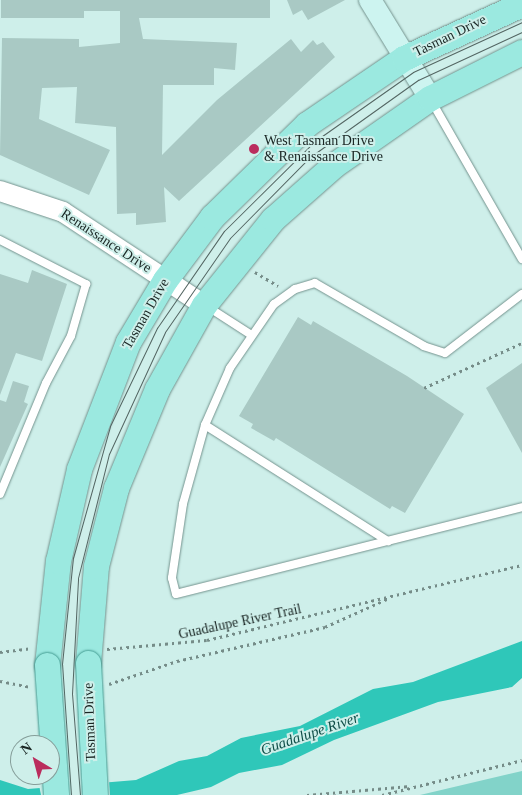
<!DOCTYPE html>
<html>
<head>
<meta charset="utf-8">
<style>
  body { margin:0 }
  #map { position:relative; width:522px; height:795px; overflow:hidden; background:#ceefea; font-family:Georgia,serif }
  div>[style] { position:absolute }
  .green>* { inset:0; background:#82d3c9 }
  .water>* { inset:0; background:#2fc7b9 }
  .pier>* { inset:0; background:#ceefea }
  .building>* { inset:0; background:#a9c9c4 }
  .path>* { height:2.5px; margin-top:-1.25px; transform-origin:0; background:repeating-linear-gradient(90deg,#758c88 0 2.5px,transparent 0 6.5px) }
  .roads { filter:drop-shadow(0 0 1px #74938e) drop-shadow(0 0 1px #74938e) }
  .service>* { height:8px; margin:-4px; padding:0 4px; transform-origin:4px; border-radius:4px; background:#fff }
  .tertiary>* { height:20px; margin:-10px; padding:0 10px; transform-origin:10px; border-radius:10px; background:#fff }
  .secondary>* { height:22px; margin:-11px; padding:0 11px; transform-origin:11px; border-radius:11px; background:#cdf4f0 }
  .primary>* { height:25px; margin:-12.5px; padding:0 12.5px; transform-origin:12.5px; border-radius:12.5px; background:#9be9e0 }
  .tram>* { height:1px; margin:-0.5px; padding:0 0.5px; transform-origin:0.5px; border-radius:0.5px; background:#536562 }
  .bridges { filter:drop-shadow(0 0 1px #439b91) drop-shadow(0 0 1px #439b91) }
  .primary-bridge>* { height:25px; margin:-12.5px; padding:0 12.5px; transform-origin:12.5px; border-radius:12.5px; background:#9be9e0 }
  .dots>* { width:14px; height:14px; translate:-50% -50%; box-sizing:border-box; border:2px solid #ceefea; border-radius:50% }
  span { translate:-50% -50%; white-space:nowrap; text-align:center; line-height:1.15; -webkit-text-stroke:4px #ceefea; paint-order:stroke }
  .street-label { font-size:14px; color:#192523 }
  .poi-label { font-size:14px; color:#192523 }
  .left { translate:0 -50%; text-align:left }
  .water-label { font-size:15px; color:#104e48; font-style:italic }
  .north { position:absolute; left:10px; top:735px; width:50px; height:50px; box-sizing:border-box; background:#ceefea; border:1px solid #869e9a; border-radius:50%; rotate:323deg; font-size:14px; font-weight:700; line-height:20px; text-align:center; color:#192523 }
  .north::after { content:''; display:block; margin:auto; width:18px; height:22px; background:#ba2c5d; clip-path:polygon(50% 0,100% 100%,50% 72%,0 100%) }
</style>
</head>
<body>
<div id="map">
  <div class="green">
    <i style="clip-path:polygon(522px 771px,522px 795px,420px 795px)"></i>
  </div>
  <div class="water">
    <i style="clip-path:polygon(522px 641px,522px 678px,512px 687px,438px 702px,334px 740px,282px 765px,239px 773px,211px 787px,177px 795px,0 795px,0 780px,28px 789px,136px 780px,179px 761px,207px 756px,241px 738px,300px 726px,373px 689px,413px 682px)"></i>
  </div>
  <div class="pier">
    <i style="clip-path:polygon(109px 780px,110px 795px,41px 795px,39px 785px)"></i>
  </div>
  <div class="building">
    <i style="clip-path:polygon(1px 0,270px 0,270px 18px,139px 18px,143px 39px,237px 43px,235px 70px,214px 68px,214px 85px,163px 85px,162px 155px,217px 100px,291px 39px,301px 52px,313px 40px,317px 45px,323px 42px,335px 57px,179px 201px,164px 187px,166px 222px,136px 225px,136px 213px,117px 214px,116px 127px,75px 123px,77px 87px,42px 88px,39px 119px,110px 150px,89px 195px,0 155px,2px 38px,79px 39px,79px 47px,120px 43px,120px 11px,84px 11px,84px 18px,1px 18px)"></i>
    <i style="clip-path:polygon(287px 0,345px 0,308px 20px,302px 10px,293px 15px)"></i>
    <i style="clip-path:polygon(32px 270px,67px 284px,42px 361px,16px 353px,0 395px,0 274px,28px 283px)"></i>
    <i style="clip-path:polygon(298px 317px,311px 325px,313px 321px,407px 376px,464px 414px,405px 513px,392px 506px,390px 509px,276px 438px,274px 441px,251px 428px,253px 424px,239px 416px)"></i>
    <i style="clip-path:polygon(522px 363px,522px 453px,486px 388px)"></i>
    <i style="clip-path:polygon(13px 381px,29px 386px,24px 402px,28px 404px,0 467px,0 400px,6px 402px)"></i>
  </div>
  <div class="path">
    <i style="left:255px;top:272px;width:27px;rotate:31deg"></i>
    <i style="left:424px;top:388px;width:108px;rotate:-24.7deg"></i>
    <i style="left:107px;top:649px;width:100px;rotate:-5.1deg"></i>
    <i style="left:207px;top:640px;width:324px;rotate:-13.4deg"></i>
    <i style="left:0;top:652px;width:31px;rotate:-7deg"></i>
    <i style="left:0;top:681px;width:32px;rotate:11deg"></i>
    <i style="left:109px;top:684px;width:72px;rotate:-18.7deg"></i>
    <i style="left:177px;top:661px;width:152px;rotate:-12.9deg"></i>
    <i style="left:325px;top:627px;width:68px;rotate:-24.3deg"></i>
    <i style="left:307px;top:795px;width:103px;rotate:-5deg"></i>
    <i style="left:382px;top:795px;width:144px;rotate:-14deg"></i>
  </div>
  <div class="roads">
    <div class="service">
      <i style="left:432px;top:102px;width:181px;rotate:60.2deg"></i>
      <i style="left:0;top:240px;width:97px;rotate:27.1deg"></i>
      <i style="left:86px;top:284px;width:54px;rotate:106.1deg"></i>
      <i style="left:71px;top:336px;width:53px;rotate:118deg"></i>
      <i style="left:46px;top:383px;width:120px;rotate:112.5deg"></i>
      <i style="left:522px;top:294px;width:97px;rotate:142.5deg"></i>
      <i style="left:445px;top:353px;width:22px;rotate:-162deg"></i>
      <i style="left:424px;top:346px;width:126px;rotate:-150deg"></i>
      <i style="left:315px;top:283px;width:21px;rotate:163deg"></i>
      <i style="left:295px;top:289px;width:26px;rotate:144deg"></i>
      <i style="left:274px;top:304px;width:78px;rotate:124.5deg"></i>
      <i style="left:230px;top:368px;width:62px;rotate:113.7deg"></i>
      <i style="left:205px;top:425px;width:82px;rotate:105.6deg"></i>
      <i style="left:183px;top:504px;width:75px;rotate:98.5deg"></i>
      <i style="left:172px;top:578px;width:16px;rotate:76deg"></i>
      <i style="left:176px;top:594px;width:357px;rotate:-14.1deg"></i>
      <i style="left:208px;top:307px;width:50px;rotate:32.7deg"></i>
      <i style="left:205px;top:425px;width:217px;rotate:32.4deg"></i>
    </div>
    <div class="tertiary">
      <i style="left:0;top:191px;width:66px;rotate:18.4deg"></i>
      <i style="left:63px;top:212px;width:169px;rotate:33.4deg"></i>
    </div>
    <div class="secondary">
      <i style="left:370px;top:0;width:115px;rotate:58.5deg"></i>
    </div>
    <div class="primary">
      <i style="left:88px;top:663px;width:97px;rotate:-85.3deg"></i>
      <i style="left:96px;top:566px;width:81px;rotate:-75.6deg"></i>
      <i style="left:116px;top:488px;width:107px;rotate:-67.5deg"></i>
      <i style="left:157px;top:389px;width:96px;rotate:-60.8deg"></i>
      <i style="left:204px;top:305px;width:110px;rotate:-51.3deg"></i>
      <i style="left:273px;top:219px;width:81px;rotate:-41.5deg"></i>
      <i style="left:334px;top:165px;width:117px;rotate:-34.9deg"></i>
      <i style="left:430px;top:98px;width:103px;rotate:-26.6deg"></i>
      <i style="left:47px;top:665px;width:105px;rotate:-84deg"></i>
      <i style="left:58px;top:561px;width:94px;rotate:-77.1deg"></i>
      <i style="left:79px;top:469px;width:136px;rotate:-68.9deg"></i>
      <i style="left:128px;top:342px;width:72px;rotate:-59.2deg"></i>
      <i style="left:165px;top:280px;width:79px;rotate:-53.3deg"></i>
      <i style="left:212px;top:217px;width:133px;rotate:-44.4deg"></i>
      <i style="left:307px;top:124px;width:117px;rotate:-34.2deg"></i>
      <i style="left:404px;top:58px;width:130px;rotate:-24.6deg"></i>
    </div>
  </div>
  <div class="tram">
    <i style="left:71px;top:795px;width:131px;rotate:-93.9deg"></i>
    <i style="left:62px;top:664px;width:107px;rotate:-84.1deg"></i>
    <i style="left:73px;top:558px;width:137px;rotate:-74.3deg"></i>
    <i style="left:110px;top:426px;width:109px;rotate:-64.4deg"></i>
    <i style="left:157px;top:328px;width:118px;rotate:-55.4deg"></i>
    <i style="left:224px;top:231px;width:128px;rotate:-44.7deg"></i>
    <i style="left:315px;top:141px;width:120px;rotate:-35.1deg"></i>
    <i style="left:413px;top:72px;width:120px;rotate:-24.6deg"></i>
    <i style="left:80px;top:795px;width:101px;rotate:-94.5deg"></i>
    <i style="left:72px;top:694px;width:116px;rotate:-87deg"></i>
    <i style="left:78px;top:578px;width:128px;rotate:-76deg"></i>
    <i style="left:109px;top:454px;width:134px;rotate:-65.3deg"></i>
    <i style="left:165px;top:332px;width:114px;rotate:-55.3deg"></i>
    <i style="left:230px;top:238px;width:114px;rotate:-45.4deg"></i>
    <i style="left:310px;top:157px;width:133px;rotate:-35.5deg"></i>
    <i style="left:418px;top:80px;width:115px;rotate:-24.8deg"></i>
  </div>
  <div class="bridges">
    <div class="primary-bridge">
      <i style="left:88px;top:663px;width:132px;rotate:87deg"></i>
      <i style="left:47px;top:665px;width:130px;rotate:86deg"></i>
    </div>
  </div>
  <div class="dots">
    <i style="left:254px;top:149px;background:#ba2c5d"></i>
  </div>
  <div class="street-label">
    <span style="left:450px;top:36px;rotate:-26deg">Tasman Drive</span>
    <span style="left:106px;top:241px;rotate:33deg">Renaissance Drive</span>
    <span style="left:146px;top:314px;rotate:-60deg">Tasman Drive</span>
    <span style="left:240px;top:622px;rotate:-12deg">Guadalupe River Trail</span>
    <span style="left:90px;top:722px;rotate:-92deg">Tasman Drive</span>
  </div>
  <div class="poi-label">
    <span class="left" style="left:264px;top:149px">West Tasman Drive<br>&amp; Renaissance Drive</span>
  </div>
  <div class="water-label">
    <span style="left:310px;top:734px;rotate:-19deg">Guadalupe River</span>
  </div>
  <div class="north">N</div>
</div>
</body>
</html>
